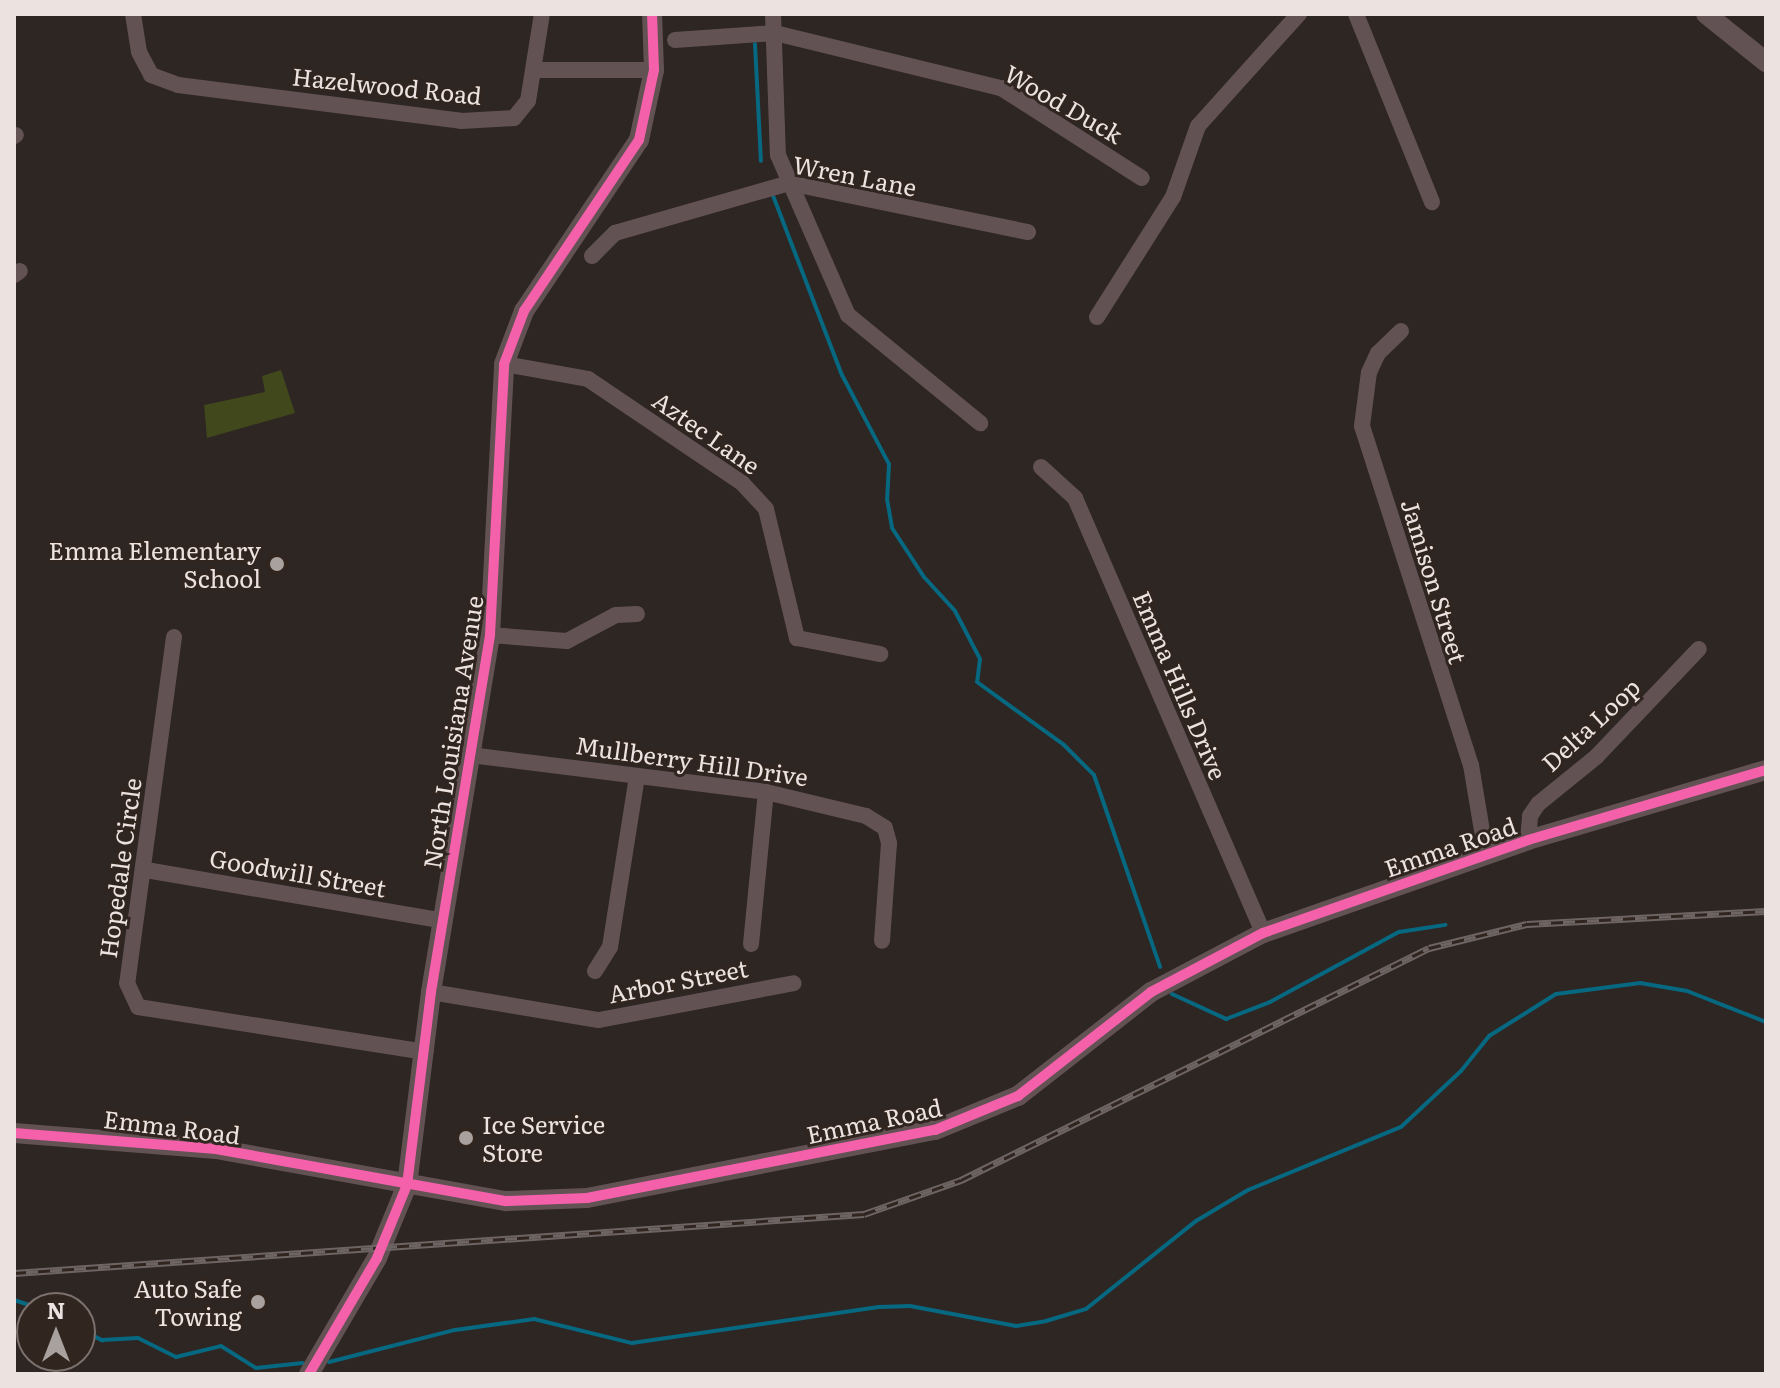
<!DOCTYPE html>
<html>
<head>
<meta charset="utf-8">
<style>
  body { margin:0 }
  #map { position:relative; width:1780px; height:1388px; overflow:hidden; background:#2d2623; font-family:Literata,serif }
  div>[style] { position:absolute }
  .green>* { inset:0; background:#40481c }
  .stream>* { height:4px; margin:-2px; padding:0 2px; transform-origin:2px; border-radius:2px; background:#076881 }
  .minor>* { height:16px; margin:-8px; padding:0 8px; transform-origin:8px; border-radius:8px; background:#635254 }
  .tertiary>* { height:20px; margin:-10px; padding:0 10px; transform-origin:10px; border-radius:10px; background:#635254 }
  .rail>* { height:7px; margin-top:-3.5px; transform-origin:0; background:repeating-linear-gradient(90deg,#31251f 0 12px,#6e6464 0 24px); box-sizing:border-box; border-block:2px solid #6e6464 }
  .cycleway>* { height:10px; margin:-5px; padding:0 5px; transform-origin:5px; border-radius:5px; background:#f560ab }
  .dots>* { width:22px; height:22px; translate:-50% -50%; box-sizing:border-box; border:4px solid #31251f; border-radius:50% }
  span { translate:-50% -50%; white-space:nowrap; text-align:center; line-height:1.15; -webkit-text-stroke:6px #31251f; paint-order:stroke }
  .street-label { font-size:24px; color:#ece3e0 }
  .poi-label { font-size:24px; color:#ece3e0 }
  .right { translate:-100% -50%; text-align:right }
  .left { translate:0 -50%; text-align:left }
  .frame { position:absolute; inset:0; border:16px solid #ece3e0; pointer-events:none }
  .north { position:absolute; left:16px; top:1292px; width:80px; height:80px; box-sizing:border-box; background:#31251f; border:2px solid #7c716c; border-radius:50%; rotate:0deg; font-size:22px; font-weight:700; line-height:32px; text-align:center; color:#ece3e0 }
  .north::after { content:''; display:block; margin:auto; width:28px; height:36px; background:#a9a19e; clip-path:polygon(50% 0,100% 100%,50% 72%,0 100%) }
</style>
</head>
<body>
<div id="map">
  <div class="green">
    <i style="clip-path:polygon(281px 370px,295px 413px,207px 438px,204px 405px,265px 392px,262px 376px)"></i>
  </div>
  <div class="stream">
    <i style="left:755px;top:44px;width:117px;rotate:87.1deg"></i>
    <i style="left:772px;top:193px;width:195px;rotate:69deg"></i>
    <i style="left:842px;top:375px;width:101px;rotate:62.2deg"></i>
    <i style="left:889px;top:464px;width:35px;rotate:93deg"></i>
    <i style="left:887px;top:499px;width:29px;rotate:80deg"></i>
    <i style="left:892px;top:528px;width:59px;rotate:56.9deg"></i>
    <i style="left:924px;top:577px;width:46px;rotate:47.6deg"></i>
    <i style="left:955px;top:611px;width:54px;rotate:62.5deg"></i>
    <i style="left:980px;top:659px;width:23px;rotate:97deg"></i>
    <i style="left:977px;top:682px;width:107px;rotate:35.9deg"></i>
    <i style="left:1064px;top:745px;width:42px;rotate:45deg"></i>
    <i style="left:1094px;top:775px;width:203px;rotate:71deg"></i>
    <i style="left:1172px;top:994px;width:60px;rotate:24.8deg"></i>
    <i style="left:1226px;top:1019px;width:47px;rotate:-21.1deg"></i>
    <i style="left:1270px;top:1002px;width:147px;rotate:-28.5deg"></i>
    <i style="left:1399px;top:932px;width:47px;rotate:-8.7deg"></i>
    <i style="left:14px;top:1300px;width:26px;rotate:18deg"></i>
    <i style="left:80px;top:1329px;width:25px;rotate:27deg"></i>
    <i style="left:102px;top:1340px;width:36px;rotate:-3deg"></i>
    <i style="left:138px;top:1338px;width:42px;rotate:26.6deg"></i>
    <i style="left:176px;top:1357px;width:46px;rotate:-13.7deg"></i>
    <i style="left:221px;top:1346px;width:41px;rotate:32.2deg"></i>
    <i style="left:256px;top:1368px;width:47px;rotate:-6.1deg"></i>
    <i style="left:329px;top:1362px;width:130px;rotate:-14.3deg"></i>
    <i style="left:455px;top:1330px;width:80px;rotate:-7.9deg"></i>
    <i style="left:534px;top:1319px;width:101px;rotate:13.8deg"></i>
    <i style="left:632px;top:1343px;width:251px;rotate:-8.3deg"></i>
    <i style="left:880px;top:1307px;width:30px;rotate:-2deg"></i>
    <i style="left:910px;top:1306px;width:108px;rotate:10.7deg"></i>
    <i style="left:1016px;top:1326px;width:30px;rotate:-9deg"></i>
    <i style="left:1046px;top:1321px;width:42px;rotate:-16.7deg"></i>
    <i style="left:1086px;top:1309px;width:141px;rotate:-38.7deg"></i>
    <i style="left:1196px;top:1221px;width:61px;rotate:-30.8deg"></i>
    <i style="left:1248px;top:1190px;width:165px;rotate:-22.4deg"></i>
    <i style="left:1401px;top:1127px;width:82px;rotate:-43deg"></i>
    <i style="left:1461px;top:1071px;width:45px;rotate:-51.3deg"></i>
    <i style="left:1489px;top:1036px;width:79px;rotate:-32.1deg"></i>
    <i style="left:1556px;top:994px;width:85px;rotate:-7.5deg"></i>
    <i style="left:1640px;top:983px;width:48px;rotate:9.7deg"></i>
    <i style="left:1687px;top:991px;width:85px;rotate:21.4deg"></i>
  </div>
  <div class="minor">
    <i style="left:133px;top:14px;width:38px;rotate:81deg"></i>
    <i style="left:139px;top:52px;width:26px;rotate:62deg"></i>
    <i style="left:151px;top:75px;width:29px;rotate:20deg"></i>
    <i style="left:178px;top:85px;width:285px;rotate:7.2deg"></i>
    <i style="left:461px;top:121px;width:53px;rotate:-3.2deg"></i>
    <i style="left:514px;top:118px;width:22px;rotate:-51deg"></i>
    <i style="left:528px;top:101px;width:88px;rotate:-80.9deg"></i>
    <i style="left:773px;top:14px;width:141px;rotate:88deg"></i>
    <i style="left:778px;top:155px;width:175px;rotate:66.4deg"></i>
    <i style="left:848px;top:315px;width:171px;rotate:39.3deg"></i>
    <i style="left:1356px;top:14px;width:203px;rotate:68deg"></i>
    <i style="left:675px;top:40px;width:100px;rotate:-4deg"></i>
    <i style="left:775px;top:33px;width:233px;rotate:13.7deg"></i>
    <i style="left:1001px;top:88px;width:167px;rotate:32.6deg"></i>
    <i style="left:537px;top:70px;width:117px"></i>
    <i style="left:14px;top:136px;width:2px;rotate:-27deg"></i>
    <i style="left:592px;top:256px;width:33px;rotate:-45deg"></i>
    <i style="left:615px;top:233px;width:181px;rotate:-16deg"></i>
    <i style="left:789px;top:183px;width:244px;rotate:11.6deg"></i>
    <i style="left:14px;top:275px;width:7px;rotate:-34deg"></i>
    <i style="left:1097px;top:317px;width:142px;rotate:-57.7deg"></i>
    <i style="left:1173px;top:197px;width:75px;rotate:-70.6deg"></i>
    <i style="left:1198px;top:126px;width:151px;rotate:-48deg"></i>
    <i style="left:1401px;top:331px;width:32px;rotate:136deg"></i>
    <i style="left:1378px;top:353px;width:21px;rotate:115deg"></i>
    <i style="left:1369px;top:372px;width:54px;rotate:97.4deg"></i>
    <i style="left:1362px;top:426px;width:356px;rotate:72.2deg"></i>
    <i style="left:1471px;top:765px;width:91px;rotate:80.5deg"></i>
    <i style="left:504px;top:364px;width:85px;rotate:10.1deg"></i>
    <i style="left:588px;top:379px;width:186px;rotate:34deg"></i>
    <i style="left:742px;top:483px;width:35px;rotate:47deg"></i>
    <i style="left:766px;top:509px;width:133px;rotate:76.5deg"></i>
    <i style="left:797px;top:638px;width:85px;rotate:10.9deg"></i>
    <i style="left:1041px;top:467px;width:46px;rotate:42.4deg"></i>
    <i style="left:1075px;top:498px;width:474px;rotate:66.6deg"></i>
    <i style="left:490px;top:635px;width:77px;rotate:4.5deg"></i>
    <i style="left:567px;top:641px;width:55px;rotate:-28deg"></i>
    <i style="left:616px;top:615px;width:21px;rotate:-3deg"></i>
    <i style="left:174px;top:637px;width:349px;rotate:97.7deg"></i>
    <i style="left:127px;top:983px;width:26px;rotate:65deg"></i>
    <i style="left:138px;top:1007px;width:291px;rotate:8.9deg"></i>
    <i style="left:470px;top:755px;width:298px;rotate:7.1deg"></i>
    <i style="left:766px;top:792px;width:103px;rotate:13.5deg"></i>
    <i style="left:866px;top:816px;width:22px;rotate:32deg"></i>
    <i style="left:885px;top:828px;width:16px;rotate:75deg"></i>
    <i style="left:889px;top:843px;width:98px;rotate:94.1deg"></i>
    <i style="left:1528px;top:840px;width:24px;rotate:-85deg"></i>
    <i style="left:1530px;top:816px;width:14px;rotate:-56deg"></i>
    <i style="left:1538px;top:804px;width:75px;rotate:-39deg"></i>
    <i style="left:1596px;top:757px;width:149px;rotate:-46.4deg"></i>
    <i style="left:146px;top:870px;width:301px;rotate:9.7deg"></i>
    <i style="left:751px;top:944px;width:153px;rotate:-84.4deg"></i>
    <i style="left:595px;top:971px;width:28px;rotate:-58deg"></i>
    <i style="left:610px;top:947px;width:172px;rotate:-81deg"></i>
    <i style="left:431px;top:992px;width:170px;rotate:9.5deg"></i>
    <i style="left:599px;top:1020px;width:198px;rotate:-10.7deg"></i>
  </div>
  <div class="tertiary">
    <i style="left:1706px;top:14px;width:77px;rotate:38.7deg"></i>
    <i style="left:14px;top:1133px;width:203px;rotate:4.5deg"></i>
    <i style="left:216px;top:1149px;width:295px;rotate:10.2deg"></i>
    <i style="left:506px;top:1201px;width:81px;rotate:-2.1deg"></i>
    <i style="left:587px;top:1198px;width:355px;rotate:-11.1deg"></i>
    <i style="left:935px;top:1130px;width:90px;rotate:-22.3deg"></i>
    <i style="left:1018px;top:1096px;width:169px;rotate:-38deg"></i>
    <i style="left:1151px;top:992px;width:127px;rotate:-27.8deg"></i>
    <i style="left:1263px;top:933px;width:281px;rotate:-19.3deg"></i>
    <i style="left:1528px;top:840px;width:248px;rotate:-16.4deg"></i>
    <i style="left:309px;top:1374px;width:134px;rotate:-59.6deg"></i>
    <i style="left:377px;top:1258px;width:79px;rotate:-67.7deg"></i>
    <i style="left:407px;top:1185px;width:194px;rotate:-82.9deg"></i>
    <i style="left:431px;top:992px;width:362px;rotate:-80.6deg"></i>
    <i style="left:490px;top:635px;width:271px;rotate:-87deg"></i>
    <i style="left:504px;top:364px;width:57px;rotate:-69.3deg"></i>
    <i style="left:524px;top:311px;width:206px;rotate:-56.1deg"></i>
    <i style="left:639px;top:140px;width:72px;rotate:-77.9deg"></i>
    <i style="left:654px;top:70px;width:56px;rotate:-92deg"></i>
  </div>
  <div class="rail">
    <i style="left:14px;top:1273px;width:852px;rotate:-3.97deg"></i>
    <i style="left:864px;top:1214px;width:103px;rotate:-19.3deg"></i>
    <i style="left:961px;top:1180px;width:522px;rotate:-26.37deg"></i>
    <i style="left:1429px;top:948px;width:101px;rotate:-13.8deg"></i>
    <i style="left:1527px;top:924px;width:239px;rotate:-3.1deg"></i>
  </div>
  <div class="cycleway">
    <i style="left:14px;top:1133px;width:203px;rotate:4.5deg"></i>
    <i style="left:216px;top:1149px;width:295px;rotate:10.2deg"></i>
    <i style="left:506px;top:1201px;width:81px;rotate:-2.1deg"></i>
    <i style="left:587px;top:1198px;width:355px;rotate:-11.1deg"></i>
    <i style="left:935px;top:1130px;width:90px;rotate:-22.3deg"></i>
    <i style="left:1018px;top:1096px;width:169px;rotate:-38deg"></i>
    <i style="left:1151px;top:992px;width:127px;rotate:-27.8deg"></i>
    <i style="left:1263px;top:933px;width:281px;rotate:-19.3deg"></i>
    <i style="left:1528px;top:840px;width:248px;rotate:-16.4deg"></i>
    <i style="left:309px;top:1374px;width:134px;rotate:-59.6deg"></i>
    <i style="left:377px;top:1258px;width:79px;rotate:-67.7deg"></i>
    <i style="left:407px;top:1185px;width:194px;rotate:-82.9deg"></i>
    <i style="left:431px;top:992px;width:362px;rotate:-80.6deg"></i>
    <i style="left:490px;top:635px;width:271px;rotate:-87deg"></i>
    <i style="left:504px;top:364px;width:57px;rotate:-69.3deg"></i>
    <i style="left:524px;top:311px;width:206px;rotate:-56.1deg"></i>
    <i style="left:639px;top:140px;width:72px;rotate:-77.9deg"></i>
    <i style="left:654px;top:70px;width:56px;rotate:-92deg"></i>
  </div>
  <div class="dots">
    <i style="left:277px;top:564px;background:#a9a19e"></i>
    <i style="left:466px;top:1138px;background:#a9a19e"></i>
    <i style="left:258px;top:1302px;background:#a9a19e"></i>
  </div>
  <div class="street-label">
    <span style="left:387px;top:85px;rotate:6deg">Hazelwood Road</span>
    <span style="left:1064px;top:103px;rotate:30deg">Wood Duck</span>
    <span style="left:855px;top:175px;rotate:11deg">Wren Lane</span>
    <span style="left:707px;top:432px;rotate:35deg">Aztec Lane</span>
    <span style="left:1435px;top:581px;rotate:73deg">Jamison Street</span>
    <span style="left:1181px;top:685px;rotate:67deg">Emma Hills Drive</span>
    <span style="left:1590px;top:724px;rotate:-43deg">Delta Loop</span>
    <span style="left:452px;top:732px;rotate:-81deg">North Louisiana Avenue</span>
    <span style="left:692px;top:760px;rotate:8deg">Mullberry Hill Drive</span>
    <span style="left:1450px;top:846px;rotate:-19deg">Emma Road</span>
    <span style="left:119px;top:868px;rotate:-82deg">Hopedale Circle</span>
    <span style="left:298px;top:872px;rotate:10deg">Goodwill Street</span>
    <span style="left:678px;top:980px;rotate:-11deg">Arbor Street</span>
    <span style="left:874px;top:1120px;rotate:-12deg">Emma Road</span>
    <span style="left:172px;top:1126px;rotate:7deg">Emma Road</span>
  </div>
  <div class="poi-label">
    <span class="right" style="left:261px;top:564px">Emma Elementary<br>School</span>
    <span class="left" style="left:482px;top:1138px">Ice Service<br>Store</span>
    <span class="right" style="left:242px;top:1302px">Auto Safe<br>Towing</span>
  </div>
  <div class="frame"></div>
  <div class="north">N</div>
</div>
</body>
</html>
